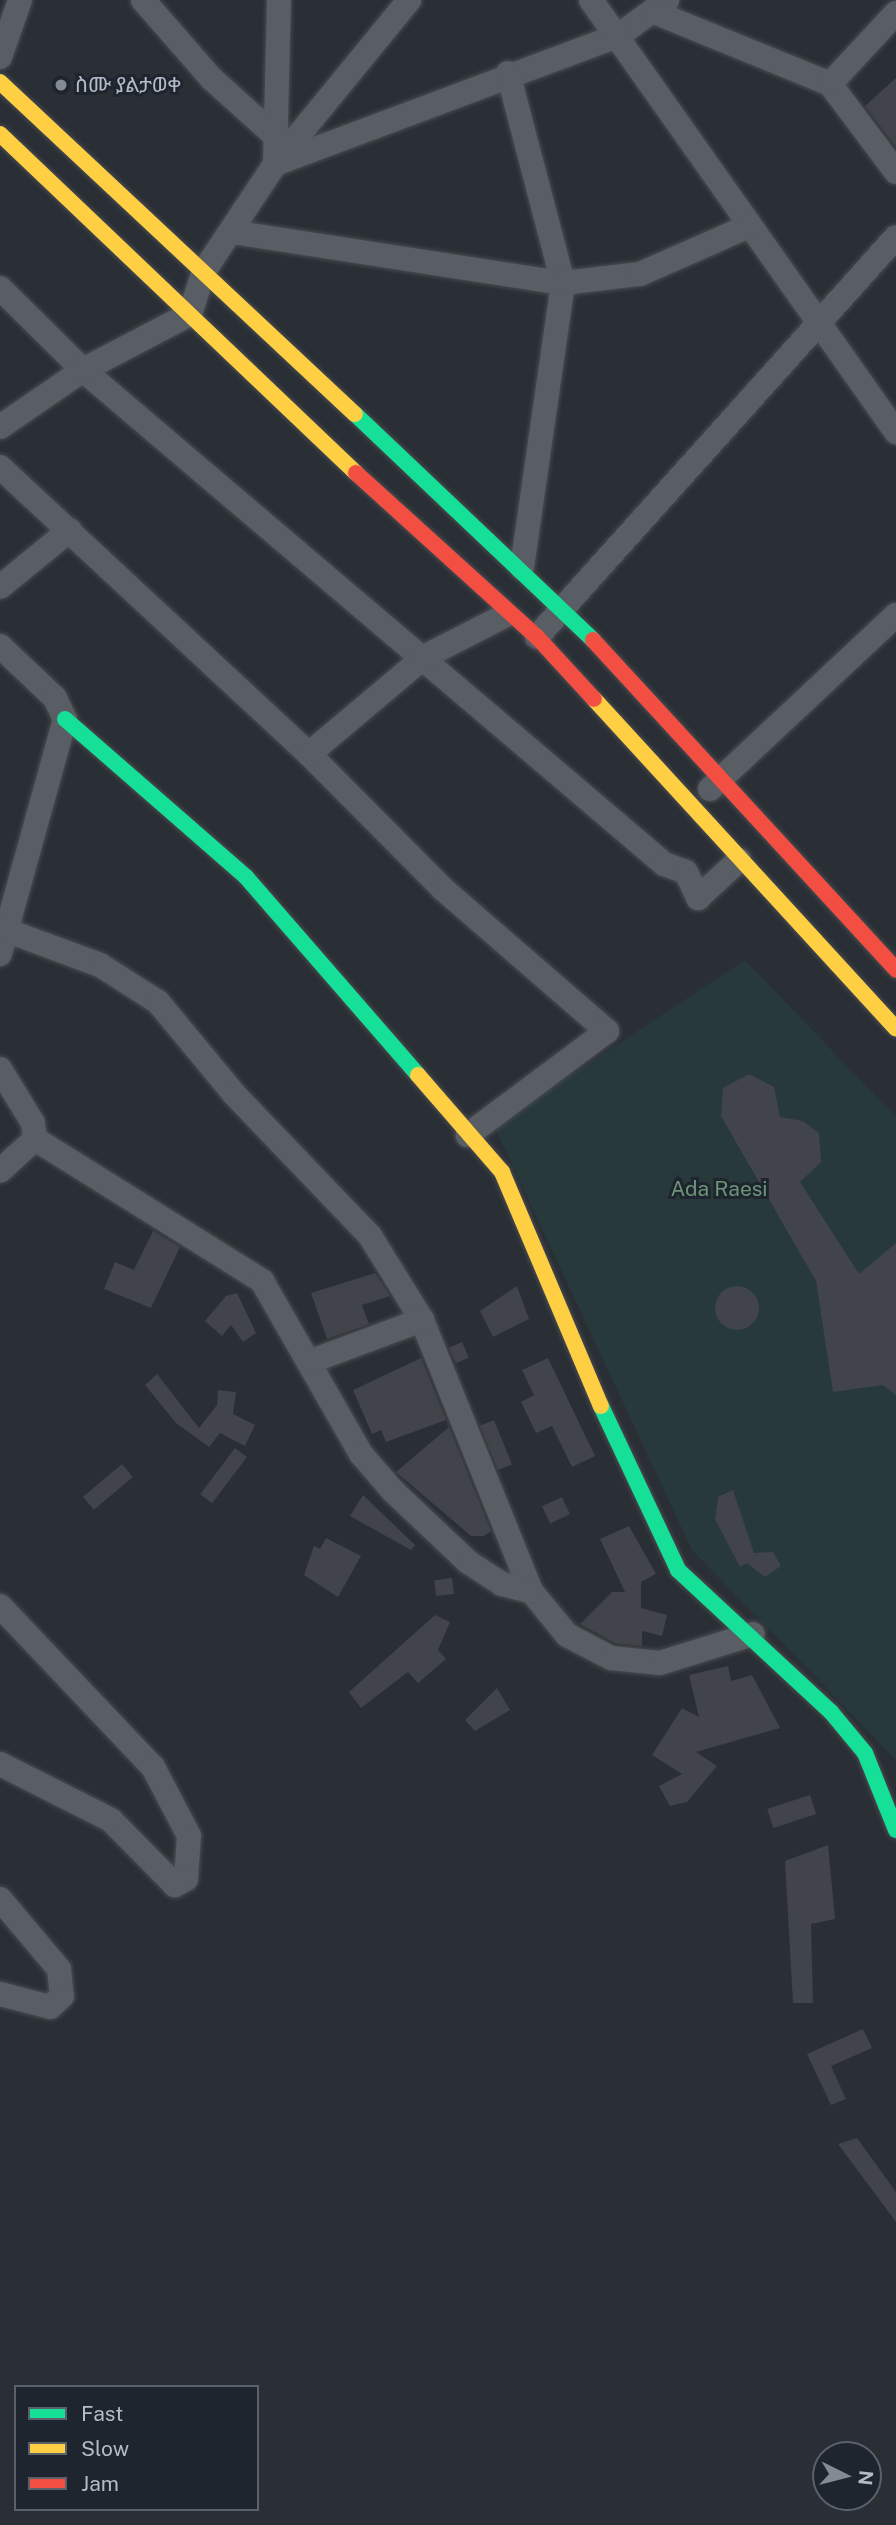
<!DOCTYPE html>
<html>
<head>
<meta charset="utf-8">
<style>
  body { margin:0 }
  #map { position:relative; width:896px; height:2525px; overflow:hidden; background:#2a2f35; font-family:"Public Sans","Noto Sans Ethiopic",sans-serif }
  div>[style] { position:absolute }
  .green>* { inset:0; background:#28393b }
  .building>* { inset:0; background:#41444a; transform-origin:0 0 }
  .round { border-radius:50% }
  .roads { filter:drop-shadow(0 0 2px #484b50) drop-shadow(0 0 2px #484b50) }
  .street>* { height:24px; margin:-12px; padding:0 12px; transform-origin:12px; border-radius:12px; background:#595d64 }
  .fast>* { height:16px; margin:-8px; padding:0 8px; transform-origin:8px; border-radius:8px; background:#16e098 }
  .slow>* { height:16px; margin:-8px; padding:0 8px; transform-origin:8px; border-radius:8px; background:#ffcf43 }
  .jam>* { height:16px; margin:-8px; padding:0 8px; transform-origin:8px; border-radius:8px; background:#f24e42 }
  .dots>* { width:19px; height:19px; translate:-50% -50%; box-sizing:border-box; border:4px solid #1e252f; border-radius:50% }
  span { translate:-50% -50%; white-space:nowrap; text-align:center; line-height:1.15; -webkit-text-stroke:6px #1e252f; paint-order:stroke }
  .poi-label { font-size:21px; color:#b4bbc6 }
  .left { translate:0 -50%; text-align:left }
  .park-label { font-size:21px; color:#6d9576 }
  .legend { position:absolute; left:14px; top:2385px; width:245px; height:126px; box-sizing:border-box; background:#1e252f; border:2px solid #5a616b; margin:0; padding:9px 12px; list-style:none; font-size:21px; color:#b4bbc6 }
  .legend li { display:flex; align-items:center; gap:14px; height:35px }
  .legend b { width:35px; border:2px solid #5a616b }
  .north { position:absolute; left:812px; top:2441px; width:70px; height:70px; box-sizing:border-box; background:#1e252f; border:2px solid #5a616b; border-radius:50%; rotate:96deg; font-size:19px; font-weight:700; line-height:28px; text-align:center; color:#b4bbc6 }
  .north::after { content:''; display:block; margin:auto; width:24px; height:32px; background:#848a93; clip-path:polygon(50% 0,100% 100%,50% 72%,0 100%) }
</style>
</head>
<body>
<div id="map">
  <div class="green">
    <i style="clip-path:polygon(745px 960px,896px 1117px,896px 1760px,692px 1550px,494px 1126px)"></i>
  </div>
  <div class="building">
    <i style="clip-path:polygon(896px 78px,896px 147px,865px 106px)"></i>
    <i style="clip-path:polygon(749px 1074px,774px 1087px,780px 1117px,803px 1121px,819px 1133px,821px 1162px,800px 1182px,859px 1274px,896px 1243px,896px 1395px,883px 1385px,833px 1392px,816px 1281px,721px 1116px,723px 1088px)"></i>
    <i style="clip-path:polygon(153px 1231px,180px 1247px,151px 1308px,104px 1289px,115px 1262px,134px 1270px)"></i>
    <i style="clip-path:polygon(375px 1273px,390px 1296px,362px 1305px,369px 1324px,327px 1339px,311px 1293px)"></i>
    <i style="clip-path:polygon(517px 1286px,529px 1319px,493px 1337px,480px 1311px)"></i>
    <i class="round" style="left:715px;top:1286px;width:44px;height:44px"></i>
    <i style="clip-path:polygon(237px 1293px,256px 1333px,243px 1342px,231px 1325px,222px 1336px,205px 1321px,226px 1296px)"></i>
    <i style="left:462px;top:1342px;width:17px;height:14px;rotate:66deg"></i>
    <i style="clip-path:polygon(421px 1358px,446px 1420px,386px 1442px,381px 1430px,372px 1434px,353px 1390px)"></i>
    <i style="clip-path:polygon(548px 1358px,595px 1456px,572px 1467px,552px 1426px,536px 1433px,521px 1402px,534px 1395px,522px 1370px)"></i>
    <i style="clip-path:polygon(157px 1374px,199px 1428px,217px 1405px,218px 1390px,236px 1392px,233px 1414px,255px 1425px,245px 1446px,220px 1433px,209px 1447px,176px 1423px,145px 1385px)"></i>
    <i style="left:494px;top:1420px;width:48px;height:15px;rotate:68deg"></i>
    <i style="clip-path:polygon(449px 1427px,491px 1531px,484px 1536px,471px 1536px,396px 1472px)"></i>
    <i style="left:235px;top:1448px;width:15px;height:58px;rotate:37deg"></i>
    <i style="left:122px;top:1464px;width:17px;height:51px;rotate:50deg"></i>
    <i style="clip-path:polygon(733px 1490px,754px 1553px,773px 1552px,781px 1566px,765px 1577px,747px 1563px,740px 1567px,715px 1519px,718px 1497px)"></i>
    <i style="clip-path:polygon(363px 1495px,415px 1545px,411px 1550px,350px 1516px)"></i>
    <i style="left:562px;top:1497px;width:19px;height:22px;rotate:65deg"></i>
    <i style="clip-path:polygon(629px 1526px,656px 1574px,641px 1582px,641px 1608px,667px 1615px,662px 1636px,642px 1631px,642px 1646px,615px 1643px,580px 1624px,612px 1592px,625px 1592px,600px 1539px)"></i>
    <i style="clip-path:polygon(326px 1538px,361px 1556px,338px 1597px,304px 1575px,314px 1546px,320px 1549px)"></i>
    <i style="left:452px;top:1578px;width:16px;height:18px;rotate:83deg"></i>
    <i style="clip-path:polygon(435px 1615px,450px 1622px,438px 1650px,446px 1659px,418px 1683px,408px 1672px,361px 1708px,349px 1692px)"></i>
    <i style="clip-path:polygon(728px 1666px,731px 1681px,752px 1675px,780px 1728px,696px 1752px,717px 1766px,687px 1802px,670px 1806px,659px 1786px,682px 1774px,652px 1755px,682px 1708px,699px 1717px,689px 1675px)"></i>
    <i style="clip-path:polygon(497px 1688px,510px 1710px,475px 1731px,465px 1720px)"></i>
    <i style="left:810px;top:1795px;width:20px;height:45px;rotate:72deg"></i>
    <i style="clip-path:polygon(828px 1845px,835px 1919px,811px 1924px,813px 2003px,793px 2003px,785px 1861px)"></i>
    <i style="clip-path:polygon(863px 2029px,872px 2048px,831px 2066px,846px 2099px,831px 2105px,807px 2054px)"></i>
    <i style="clip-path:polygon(857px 2138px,896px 2192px,896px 2222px,838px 2144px)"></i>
  </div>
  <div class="roads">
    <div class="street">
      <i style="left:143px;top:0;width:105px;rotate:48.9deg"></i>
      <i style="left:212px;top:79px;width:82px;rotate:42deg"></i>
      <i style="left:279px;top:0;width:164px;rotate:91.4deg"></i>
      <i style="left:275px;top:164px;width:366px;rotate:-20.5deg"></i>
      <i style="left:618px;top:36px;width:61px;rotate:-36.3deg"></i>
      <i style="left:591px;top:0;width:529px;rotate:54.78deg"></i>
      <i style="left:654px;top:12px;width:190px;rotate:22.2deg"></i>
      <i style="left:830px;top:84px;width:110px;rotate:53.1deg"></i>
      <i style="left:0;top:57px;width:60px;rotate:-70.7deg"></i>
      <i style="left:508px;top:73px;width:217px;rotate:75.3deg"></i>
      <i style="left:563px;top:283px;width:288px;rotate:98.2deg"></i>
      <i style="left:830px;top:84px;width:97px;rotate:-47.1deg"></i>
      <i style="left:232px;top:232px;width:335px;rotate:8.8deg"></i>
      <i style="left:563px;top:283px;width:78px;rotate:-6.7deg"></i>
      <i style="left:640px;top:274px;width:119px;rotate:-23.8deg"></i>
      <i style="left:0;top:288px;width:117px;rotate:44.7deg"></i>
      <i style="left:83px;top:370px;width:763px;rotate:40.37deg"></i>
      <i style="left:664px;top:864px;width:23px;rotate:20deg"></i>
      <i style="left:686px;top:872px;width:29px;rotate:65deg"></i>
      <i style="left:698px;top:898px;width:56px;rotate:-42.8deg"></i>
      <i style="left:0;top:427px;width:101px;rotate:-34.5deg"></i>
      <i style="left:83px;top:370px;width:121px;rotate:-27.6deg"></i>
      <i style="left:190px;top:314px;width:45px;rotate:-72deg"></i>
      <i style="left:204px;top:271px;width:128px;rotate:-56.4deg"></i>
      <i style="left:275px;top:164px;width:212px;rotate:-50.7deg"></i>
      <i style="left:0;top:467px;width:422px;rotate:42.9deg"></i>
      <i style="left:309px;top:754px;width:190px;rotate:45.2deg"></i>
      <i style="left:443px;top:889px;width:217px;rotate:40.9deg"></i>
      <i style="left:607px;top:1031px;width:174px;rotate:143.2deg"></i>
      <i style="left:0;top:587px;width:90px;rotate:-39.2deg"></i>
      <i style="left:537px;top:637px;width:537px;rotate:-48.09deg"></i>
      <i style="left:0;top:646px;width:76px;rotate:43.4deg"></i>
      <i style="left:55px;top:698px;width:23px;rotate:65deg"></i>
      <i style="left:65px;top:719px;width:244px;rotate:105.5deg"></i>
      <i style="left:309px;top:754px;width:150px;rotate:-40.1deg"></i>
      <i style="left:424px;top:657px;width:92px;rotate:-27.1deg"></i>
      <i style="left:710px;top:789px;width:255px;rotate:-43.1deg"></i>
      <i style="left:0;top:928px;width:107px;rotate:20.3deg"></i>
      <i style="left:100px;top:965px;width:69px;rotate:32.5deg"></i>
      <i style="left:158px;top:1002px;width:119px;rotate:50.4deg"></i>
      <i style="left:234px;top:1094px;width:197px;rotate:46.2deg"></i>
      <i style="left:370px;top:1236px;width:99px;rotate:58.2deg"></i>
      <i style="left:422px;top:1320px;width:292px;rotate:68.1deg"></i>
      <i style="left:531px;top:1591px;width:57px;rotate:50.7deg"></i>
      <i style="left:567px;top:1635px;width:50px;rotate:27.6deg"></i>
      <i style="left:611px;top:1658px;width:49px;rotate:5.8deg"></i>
      <i style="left:660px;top:1663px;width:97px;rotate:-17.3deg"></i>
      <i style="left:0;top:1069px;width:63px;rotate:58.6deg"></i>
      <i style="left:33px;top:1123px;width:16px;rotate:83deg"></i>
      <i style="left:35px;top:1139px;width:47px;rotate:137.6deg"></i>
      <i style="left:35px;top:1139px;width:268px;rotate:32deg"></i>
      <i style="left:262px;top:1281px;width:199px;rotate:60.2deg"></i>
      <i style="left:361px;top:1454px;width:49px;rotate:49.1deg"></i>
      <i style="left:393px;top:1491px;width:103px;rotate:43.4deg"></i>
      <i style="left:468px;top:1562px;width:40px;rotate:32.9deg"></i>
      <i style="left:502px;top:1584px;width:30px;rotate:14deg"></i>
      <i style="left:309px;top:1362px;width:121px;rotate:-20.4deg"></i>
      <i style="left:0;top:1606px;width:222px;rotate:46.5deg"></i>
      <i style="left:153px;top:1767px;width:78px;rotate:62.4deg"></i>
      <i style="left:189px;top:1836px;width:43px;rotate:94deg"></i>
      <i style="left:186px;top:1879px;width:13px;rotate:151deg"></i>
      <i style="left:175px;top:1885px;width:91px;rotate:-134.6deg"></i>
      <i style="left:111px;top:1820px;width:124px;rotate:-153.2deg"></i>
      <i style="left:0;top:1899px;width:92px;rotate:49.9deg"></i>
      <i style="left:59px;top:1969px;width:27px;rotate:84deg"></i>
      <i style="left:62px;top:1996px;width:16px;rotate:137deg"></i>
      <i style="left:50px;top:2007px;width:52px;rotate:-165.4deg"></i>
    </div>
    <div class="fast">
      <i style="left:355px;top:414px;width:328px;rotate:43.5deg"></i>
      <i style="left:65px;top:719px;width:240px;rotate:41.1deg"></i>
      <i style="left:246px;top:877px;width:262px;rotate:49deg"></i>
      <i style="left:601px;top:1406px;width:181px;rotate:64.8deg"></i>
      <i style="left:678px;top:1570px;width:209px;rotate:42.9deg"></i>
      <i style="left:831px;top:1712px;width:53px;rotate:50.3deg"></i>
      <i style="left:865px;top:1753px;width:83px;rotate:68.1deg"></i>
    </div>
    <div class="slow">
      <i style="left:0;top:82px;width:486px;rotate:43.1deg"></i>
      <i style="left:0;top:134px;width:492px;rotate:43.6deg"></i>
      <i style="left:594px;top:699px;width:447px;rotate:47.5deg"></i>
      <i style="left:418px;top:1075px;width:128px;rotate:49.1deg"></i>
      <i style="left:502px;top:1172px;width:254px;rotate:67.1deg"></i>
    </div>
    <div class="jam">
      <i style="left:356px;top:473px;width:244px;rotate:42.2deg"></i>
      <i style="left:537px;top:637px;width:84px;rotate:47.4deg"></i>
      <i style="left:593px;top:640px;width:448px;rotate:47.4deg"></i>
    </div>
  </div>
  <div class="dots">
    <i style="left:61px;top:85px;background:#848a93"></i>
  </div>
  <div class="poi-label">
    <span class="left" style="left:75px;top:85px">ስሙ ያልታወቀ</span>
  </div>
  <div class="park-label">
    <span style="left:719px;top:1189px">Ada Raesi</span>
  </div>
  <ul class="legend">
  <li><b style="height:9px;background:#16e098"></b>Fast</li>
  <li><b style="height:9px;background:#ffcf43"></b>Slow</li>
  <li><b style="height:9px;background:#f24e42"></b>Jam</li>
  </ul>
  <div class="north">N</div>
</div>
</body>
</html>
